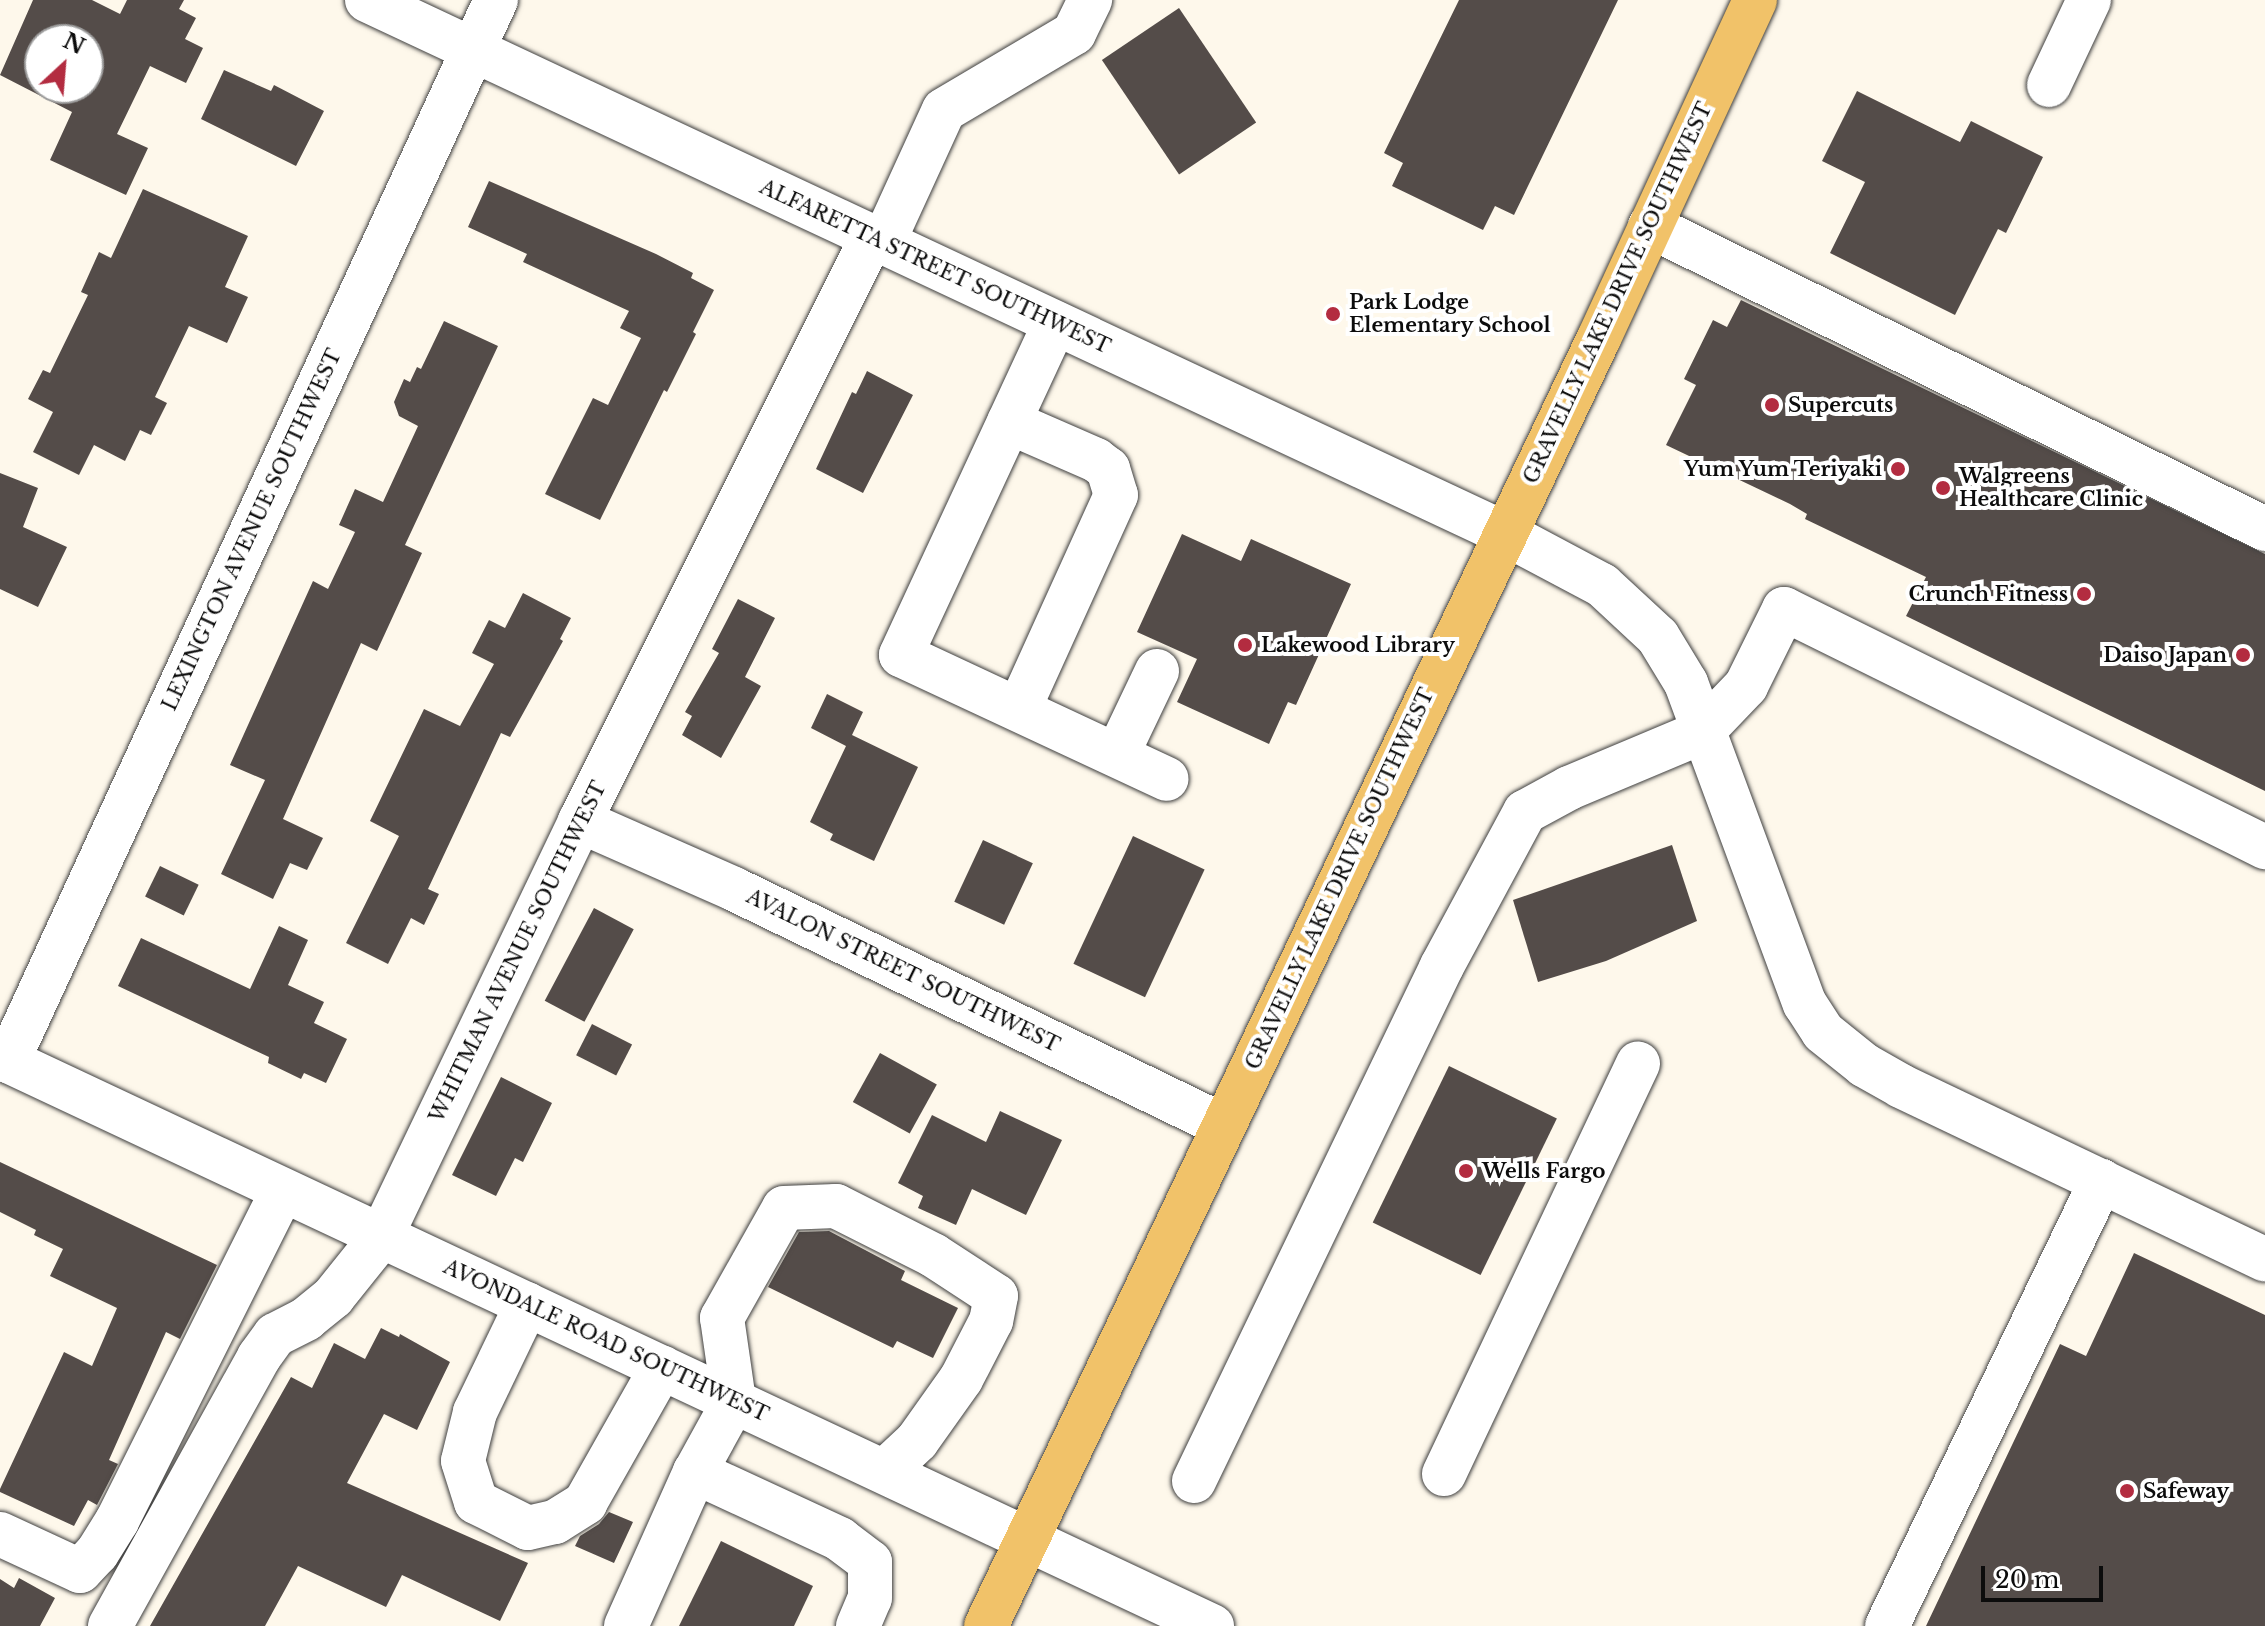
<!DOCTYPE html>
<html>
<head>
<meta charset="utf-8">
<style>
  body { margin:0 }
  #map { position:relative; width:2265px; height:1626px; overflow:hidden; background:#fef8eb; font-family:"Libre Baskerville",serif }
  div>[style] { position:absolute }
  .building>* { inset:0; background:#544c49; transform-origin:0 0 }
  .roads { filter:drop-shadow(0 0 2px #3f3f3f) drop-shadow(0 0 2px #3f3f3f) }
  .minor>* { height:44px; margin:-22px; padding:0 22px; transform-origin:22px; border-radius:22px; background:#fff }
  .major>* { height:44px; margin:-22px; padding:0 22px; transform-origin:22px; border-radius:22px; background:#f1c269 }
  .dots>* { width:22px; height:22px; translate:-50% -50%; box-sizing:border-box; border:4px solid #fff; border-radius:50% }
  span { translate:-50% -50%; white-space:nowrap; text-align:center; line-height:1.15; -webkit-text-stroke:8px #fff; paint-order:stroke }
  .street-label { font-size:20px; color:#0c0c0c }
  .poi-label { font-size:20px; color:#0c0c0c; font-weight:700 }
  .left { translate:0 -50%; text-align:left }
  .right { translate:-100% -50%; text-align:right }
  .north { position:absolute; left:24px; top:24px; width:80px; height:80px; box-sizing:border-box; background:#fff; border:2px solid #9e9e9e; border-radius:50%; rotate:26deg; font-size:22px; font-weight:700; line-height:32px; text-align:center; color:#0c0c0c }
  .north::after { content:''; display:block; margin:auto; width:28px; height:36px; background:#b32c40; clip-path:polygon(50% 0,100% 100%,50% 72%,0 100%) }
  .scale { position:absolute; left:1981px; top:1566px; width:122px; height:36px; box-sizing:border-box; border:4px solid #0c0c0c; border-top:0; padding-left:10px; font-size:24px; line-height:28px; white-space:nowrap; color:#0c0c0c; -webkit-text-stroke:6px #fff; paint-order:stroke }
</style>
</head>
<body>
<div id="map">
  <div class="building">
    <i style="clip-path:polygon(evenodd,33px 0,92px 0,120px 14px,127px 0,184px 0,179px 9px,196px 18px,185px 39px,203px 48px,186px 83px,150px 66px,117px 134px,148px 148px,126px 195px,50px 160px,72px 112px,0 75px,33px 0,40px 40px,88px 40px,88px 88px,40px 88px,40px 40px)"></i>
    <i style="clip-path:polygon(1459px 0,1618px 0,1514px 215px,1495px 206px,1483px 230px,1392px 186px,1403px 163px,1384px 153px)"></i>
    <i style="left:1179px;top:8px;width:138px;height:93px;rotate:56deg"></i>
    <i style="clip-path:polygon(224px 70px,271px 91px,274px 85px,324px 111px,296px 166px,201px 119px)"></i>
    <i style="clip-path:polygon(1857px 91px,1960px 142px,1971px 121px,2043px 157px,2006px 233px,1998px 229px,1955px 315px,1830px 253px,1865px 182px,1822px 161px)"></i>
    <i style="clip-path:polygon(489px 181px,656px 254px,693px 273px,691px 278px,714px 290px,693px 332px,696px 334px,667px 392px,664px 390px,600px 520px,545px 494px,593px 398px,608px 405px,641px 338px,620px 328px,629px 311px,523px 262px,527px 254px,468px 227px)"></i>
    <i style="clip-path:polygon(143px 189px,248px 236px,225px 287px,248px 297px,227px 343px,189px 326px,155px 397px,167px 403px,151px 435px,140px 430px,125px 461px,94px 445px,79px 475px,33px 452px,53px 412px,28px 399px,43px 370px,50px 373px,88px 295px,81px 292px,99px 252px,111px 258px)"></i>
    <i style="clip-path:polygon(1741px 300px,2265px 554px,2265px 791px,1906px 616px,1926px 577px,1805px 519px,1807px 514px,1790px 504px,1666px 445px,1696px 385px,1684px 379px,1713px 320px,1727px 327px)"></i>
    <i style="clip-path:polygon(444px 321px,498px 346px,405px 545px,422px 553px,377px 651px,361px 643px,283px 819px,323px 838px,307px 870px,290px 863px,273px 899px,221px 874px,265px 780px,230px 765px,313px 581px,328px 589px,355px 532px,339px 525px,355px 489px,383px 502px,418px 426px,399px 416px,394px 402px,404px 379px,410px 382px,417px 367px,421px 369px)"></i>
    <i style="clip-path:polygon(867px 371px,913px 395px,863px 493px,816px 469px,852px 392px,856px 394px)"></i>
    <i style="clip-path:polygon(0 473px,38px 488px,23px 527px,67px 547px,38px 607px,0 589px)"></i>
    <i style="clip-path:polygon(1182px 534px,1241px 561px,1251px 539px,1351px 584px,1296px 705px,1288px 702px,1269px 744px,1177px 702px,1197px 659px,1137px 632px)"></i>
    <i style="clip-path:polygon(523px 593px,571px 618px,560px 639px,563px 641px,510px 737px,501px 733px,428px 889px,439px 894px,424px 925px,411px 918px,388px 964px,346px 943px,399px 836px,370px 821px,424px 709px,460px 726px,494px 664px,472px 653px,489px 620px,505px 628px)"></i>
    <i style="clip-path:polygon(738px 599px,775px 618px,745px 677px,761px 686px,721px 758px,682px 735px,692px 716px,685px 712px,719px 653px,712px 649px)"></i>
    <i style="clip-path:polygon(827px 694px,863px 712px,852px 735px,918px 767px,874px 861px,830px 840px,833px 834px,810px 822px,846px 746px,811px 728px)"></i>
    <i style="left:1133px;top:836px;width:79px;height:141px;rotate:25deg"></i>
    <i style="left:983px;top:840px;width:55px;height:68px;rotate:25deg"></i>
    <i style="clip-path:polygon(1672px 845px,1697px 921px,1606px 961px,1538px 982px,1513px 900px)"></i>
    <i style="left:160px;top:866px;width:43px;height:34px;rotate:26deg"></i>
    <i style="left:594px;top:908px;width:45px;height:105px;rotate:28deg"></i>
    <i style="clip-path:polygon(279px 926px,308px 940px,288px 985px,324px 1002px,314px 1023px,347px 1039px,326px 1083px,304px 1073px,301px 1079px,268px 1063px,269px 1057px,118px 986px,141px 938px,250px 989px)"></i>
    <i style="left:592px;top:1024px;width:45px;height:35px;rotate:27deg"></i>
    <i style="left:880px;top:1053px;width:65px;height:56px;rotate:29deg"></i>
    <i style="left:1449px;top:1066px;width:120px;height:174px;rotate:26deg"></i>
    <i style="clip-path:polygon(501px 1077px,552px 1103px,523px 1162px,515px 1158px,496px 1196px,452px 1175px)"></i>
    <i style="clip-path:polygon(1000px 1111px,1062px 1140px,1026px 1215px,972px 1189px,956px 1225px,918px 1208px,923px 1196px,898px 1183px,932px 1115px,986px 1142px)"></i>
    <i style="clip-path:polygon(0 1162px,217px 1265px,180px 1339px,166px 1332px,109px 1460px,118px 1464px,97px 1505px,88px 1500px,74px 1526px,0 1492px,0 1489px,64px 1352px,92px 1366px,117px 1308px,50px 1276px,63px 1249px,34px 1235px,36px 1230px,0 1212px)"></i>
    <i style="clip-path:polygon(829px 1231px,905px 1271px,901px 1280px,958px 1308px,933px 1358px,897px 1341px,893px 1348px,768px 1287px,799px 1232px)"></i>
    <i style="clip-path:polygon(2134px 1253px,2265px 1315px,2265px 1626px,1926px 1626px,2060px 1344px,2086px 1356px)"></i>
    <i style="clip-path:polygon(381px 1328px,399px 1337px,400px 1334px,450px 1362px,417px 1430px,384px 1414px,347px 1483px,528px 1563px,500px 1621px,402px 1575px,386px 1607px,298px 1566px,265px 1626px,150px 1626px,291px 1377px,312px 1388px,334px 1343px,365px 1359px)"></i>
    <i style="clip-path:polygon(609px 1512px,633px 1522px,614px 1563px,575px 1546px,580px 1536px,599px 1524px)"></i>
    <i style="clip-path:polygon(721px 1541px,813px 1586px,794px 1626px,679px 1626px)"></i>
    <i style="clip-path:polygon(19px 1578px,55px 1598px,40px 1626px,0 1626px,0 1579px,14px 1588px)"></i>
  </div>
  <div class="roads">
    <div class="minor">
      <i style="left:367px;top:0;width:1256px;rotate:25.12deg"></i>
      <i style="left:1504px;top:533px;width:111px;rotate:28deg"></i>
      <i style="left:1602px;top:585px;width:76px;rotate:42.9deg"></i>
      <i style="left:1658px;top:637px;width:54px;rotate:58.7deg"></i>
      <i style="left:1686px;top:683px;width:342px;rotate:69.7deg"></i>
      <i style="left:1805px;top:1004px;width:33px;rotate:57deg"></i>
      <i style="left:1823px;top:1032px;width:53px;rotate:38.8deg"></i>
      <i style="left:1864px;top:1065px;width:43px;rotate:29.6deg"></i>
      <i style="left:1901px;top:1086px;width:403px;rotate:25.5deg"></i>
      <i style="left:2049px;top:85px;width:94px;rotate:-64.8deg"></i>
      <i style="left:1650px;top:226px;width:686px;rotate:26.23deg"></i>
      <i style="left:883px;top:243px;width:146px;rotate:-65.4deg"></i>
      <i style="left:944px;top:110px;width:151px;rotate:-30.6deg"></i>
      <i style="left:1074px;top:33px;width:37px;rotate:-64deg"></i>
      <i style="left:1055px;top:323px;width:366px;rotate:114.9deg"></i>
      <i style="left:901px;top:655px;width:293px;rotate:25deg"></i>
      <i style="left:1009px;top:422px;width:95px;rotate:23.6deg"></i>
      <i style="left:1096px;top:460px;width:15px;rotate:37deg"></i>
      <i style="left:1108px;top:469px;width:27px;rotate:73deg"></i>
      <i style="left:1116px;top:495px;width:235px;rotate:114.4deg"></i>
      <i style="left:1117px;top:755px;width:93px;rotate:-64.5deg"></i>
      <i style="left:580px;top:821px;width:168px;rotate:23.8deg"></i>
      <i style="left:734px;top:889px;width:544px;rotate:25.81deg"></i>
      <i style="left:0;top:1057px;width:1339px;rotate:25.15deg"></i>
      <i style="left:8px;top:1061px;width:1168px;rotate:-65.3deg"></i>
      <i style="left:527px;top:1304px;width:120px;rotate:115.7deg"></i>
      <i style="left:475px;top:1412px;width:50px;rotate:103.8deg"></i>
      <i style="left:463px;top:1461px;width:43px;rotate:72.4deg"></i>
      <i style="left:476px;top:1502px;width:58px;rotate:26.6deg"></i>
      <i style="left:528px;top:1528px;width:28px;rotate:-13deg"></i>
      <i style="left:555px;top:1522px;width:36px;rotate:-32deg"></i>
      <i style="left:585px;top:1503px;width:156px;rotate:-60.5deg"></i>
      <i style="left:1444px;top:1474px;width:454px;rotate:-64.7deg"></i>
      <i style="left:1194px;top:1481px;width:572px;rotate:-64.29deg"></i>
      <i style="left:1442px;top:966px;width:175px;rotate:-61.7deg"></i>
      <i style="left:1525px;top:812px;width:50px;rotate:-28.6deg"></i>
      <i style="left:1569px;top:788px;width:144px;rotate:-22.8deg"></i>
      <i style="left:1702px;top:732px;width:64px;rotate:-46.3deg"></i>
      <i style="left:1746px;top:686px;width:86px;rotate:-63.7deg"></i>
      <i style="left:1784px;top:609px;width:537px;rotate:26.33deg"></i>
      <i style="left:0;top:1534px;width:88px;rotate:24.8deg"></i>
      <i style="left:80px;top:1571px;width:25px;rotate:-47deg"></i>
      <i style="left:97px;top:1553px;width:38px;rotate:-58deg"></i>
      <i style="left:117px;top:1521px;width:369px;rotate:-63.4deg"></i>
      <i style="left:110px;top:1626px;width:308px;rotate:-61deg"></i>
      <i style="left:259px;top:1357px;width:27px;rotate:-54deg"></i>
      <i style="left:275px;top:1335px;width:35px;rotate:-27deg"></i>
      <i style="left:306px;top:1319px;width:35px;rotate:-39deg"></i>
      <i style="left:333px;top:1297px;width:77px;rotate:-51.3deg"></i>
      <i style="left:381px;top:1237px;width:461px;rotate:-64.4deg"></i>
      <i style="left:580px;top:821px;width:653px;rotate:-63.43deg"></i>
      <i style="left:626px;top:1626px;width:169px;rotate:-65.9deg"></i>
      <i style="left:858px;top:1626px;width:30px;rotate:-67deg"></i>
      <i style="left:870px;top:1598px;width:36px;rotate:-90deg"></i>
      <i style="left:870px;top:1562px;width:38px;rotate:-143deg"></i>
      <i style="left:840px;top:1539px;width:160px;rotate:-155.2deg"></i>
      <i style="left:695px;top:1472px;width:81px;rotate:-61.2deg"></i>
      <i style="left:734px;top:1401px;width:84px;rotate:-98.2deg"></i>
      <i style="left:722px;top:1318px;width:126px;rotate:-60.6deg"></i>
      <i style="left:784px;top:1208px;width:52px;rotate:-2.2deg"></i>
      <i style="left:836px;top:1206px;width:109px;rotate:26.8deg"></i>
      <i style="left:933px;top:1255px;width:75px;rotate:33.1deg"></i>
      <i style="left:996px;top:1296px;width:25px;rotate:101deg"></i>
      <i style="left:991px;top:1321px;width:65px;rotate:117.3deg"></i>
      <i style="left:961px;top:1379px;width:76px;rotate:125.4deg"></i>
      <i style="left:917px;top:1441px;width:44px;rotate:136.8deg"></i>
      <i style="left:1887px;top:1626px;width:494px;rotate:-64.3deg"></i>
    </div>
    <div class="major">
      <i style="left:986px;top:1626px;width:1426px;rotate:-64.55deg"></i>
      <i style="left:1599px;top:338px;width:372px;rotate:-65.2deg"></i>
    </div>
  </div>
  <div class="dots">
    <i style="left:1333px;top:314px;background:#b32c40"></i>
    <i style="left:1772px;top:405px;background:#b32c40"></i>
    <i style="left:1898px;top:469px;background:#b32c40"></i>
    <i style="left:1943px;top:488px;background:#b32c40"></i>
    <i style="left:2084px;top:594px;background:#b32c40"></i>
    <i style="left:1245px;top:645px;background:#b32c40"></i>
    <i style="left:2243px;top:655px;background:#b32c40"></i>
    <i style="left:1466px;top:1171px;background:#b32c40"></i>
    <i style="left:2127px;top:1491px;background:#b32c40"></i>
  </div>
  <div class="street-label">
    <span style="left:935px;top:267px;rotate:25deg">ALFARETTA STREET SOUTHWEST</span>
    <span style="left:1618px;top:293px;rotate:-65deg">GRAVELLY LAKE DRIVE SOUTHWEST</span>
    <span style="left:252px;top:530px;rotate:-65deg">LEXINGTON AVENUE SOUTHWEST</span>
    <span style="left:1340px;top:879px;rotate:-65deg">GRAVELLY LAKE DRIVE SOUTHWEST</span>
    <span style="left:518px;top:952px;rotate:-64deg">WHITMAN AVENUE SOUTHWEST</span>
    <span style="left:903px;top:971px;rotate:26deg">AVALON STREET SOUTHWEST</span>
    <span style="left:606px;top:1341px;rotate:25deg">AVONDALE ROAD SOUTHWEST</span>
  </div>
  <div class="poi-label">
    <span class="left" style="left:1349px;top:314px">Park Lodge<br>Elementary School</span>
    <span class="left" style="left:1788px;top:405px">Supercuts</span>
    <span class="right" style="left:1882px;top:469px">Yum Yum Teriyaki</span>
    <span class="left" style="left:1959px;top:488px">Walgreens<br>Healthcare Clinic</span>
    <span class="right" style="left:2068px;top:594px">Crunch Fitness</span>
    <span class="left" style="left:1261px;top:645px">Lakewood Library</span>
    <span class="right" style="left:2227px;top:655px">Daiso Japan</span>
    <span class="left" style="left:1482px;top:1171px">Wells Fargo</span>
    <span class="left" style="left:2143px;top:1491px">Safeway</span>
  </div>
  <div class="north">N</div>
  <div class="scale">20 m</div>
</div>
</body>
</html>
